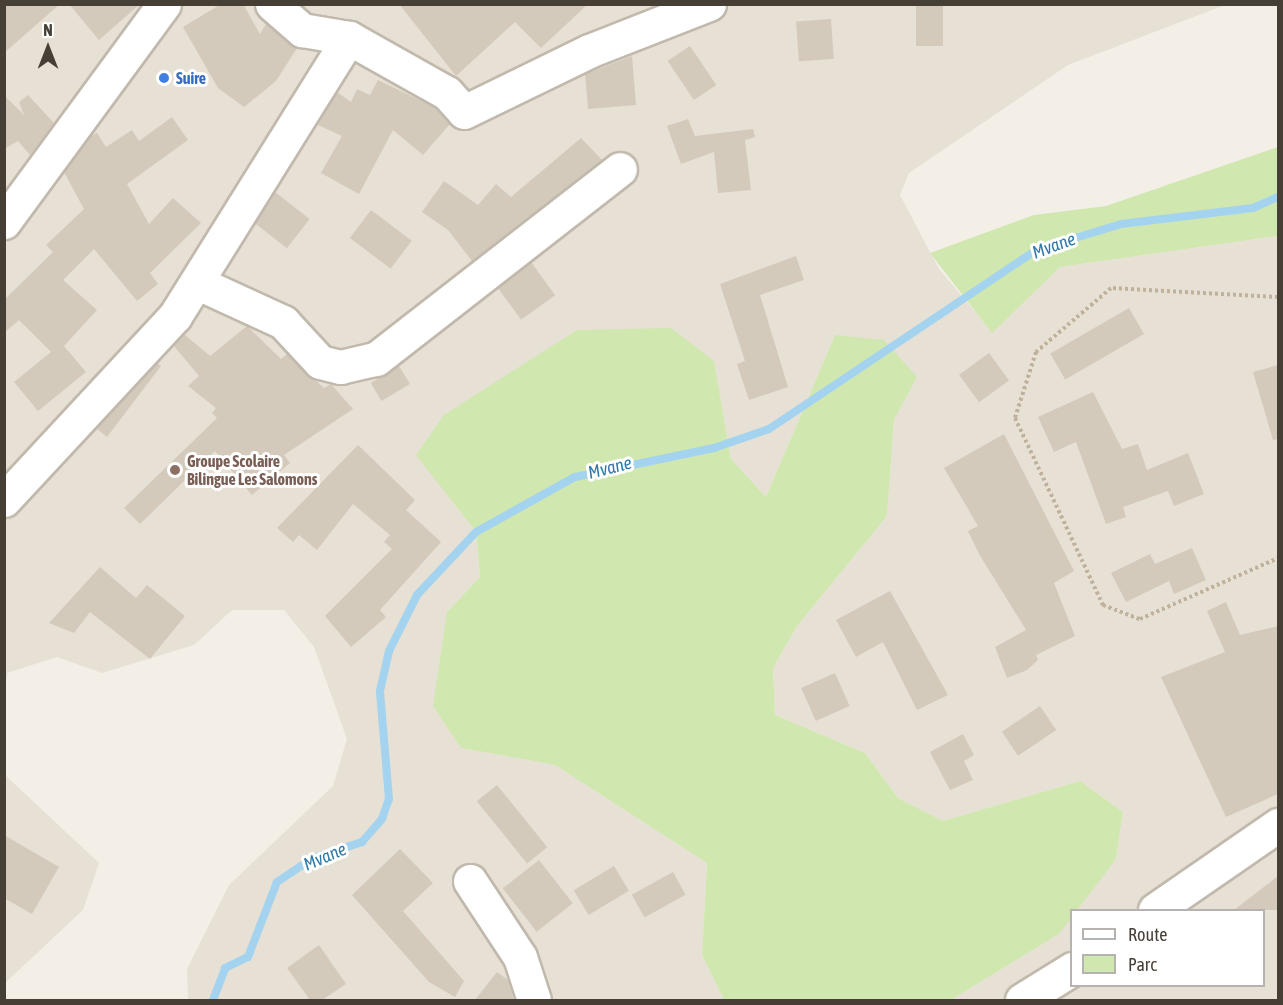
<!DOCTYPE html>
<html>
<head>
<meta charset="utf-8">
<style>
	body { margin:0 }
	#map { position:relative; width:1283px; height:1005px; overflow:hidden; background:#f3efe7; font-family:"Asap Condensed",sans-serif }
	div>[style] { position:absolute }
	.residential>* { inset:0; background:#e7e0d5 }
	.green>* { inset:0; background:#d0e7b0 }
	.stream>* { height:8px; margin:-4px; padding:0 4px; transform-origin:4px; border-radius:4px; background:#a4d3ef }
	.building>* { inset:0; background:#d4cabc; transform-origin:0 0 }
	.path>* { height:4px; margin-top:-2px; transform-origin:0; background:repeating-linear-gradient(90deg,#c0b19b 0 3px,transparent 0 6px) }
	.roads { filter:drop-shadow(2px 0 #c1b9ac) drop-shadow(-2px 0 #c1b9ac) drop-shadow(0 2px #c1b9ac) drop-shadow(0 -2px #c1b9ac) }
	.minor>* { height:33px; margin:-16.5px; padding:0 16.5px; transform-origin:16.5px; border-radius:16.5px; background:#fff }
	.dots>* { width:16px; height:16px; translate:-50% -50%; box-sizing:border-box; border:3px solid #fff; border-radius:50% }
	span { translate:-50% -50%; white-space:nowrap; text-align:center; line-height:1.15; -webkit-text-stroke:6px #fff; paint-order:stroke }
	.shop-label { font-size:16px; color:#366cbe; font-weight:700 }
	.left { translate:0 -50%; text-align:left }
	.education-label { font-size:16px; color:#785e54; font-weight:700 }
	.water-label { font-size:18px; color:#2f7aa8; font-style:italic }
	.frame { position:absolute; inset:0; border:6px solid #463f36; pointer-events:none }
	.legend { position:absolute; left:1070px; top:909px; width:195px; height:78px; box-sizing:border-box; background:#fff; border:2px solid #b5b2af; margin:0; padding:8px 10px; list-style:none; font-size:18px; color:#463f36 }
	.legend li { display:flex; align-items:center; gap:12px; height:30px }
	.legend b { width:30px; border:2px solid #b5b2af }
	.north { position:absolute; left:18px; top:18px; width:60px; height:60px; -webkit-text-stroke:4px #fff; paint-order:stroke; rotate:0deg; font-size:16px; font-weight:700; line-height:24px; text-align:center; color:#463f36 }
	.north::after { content:''; display:block; margin:auto; width:21px; height:27px; background:#463f36; clip-path:polygon(50% 0,100% 100%,50% 72%,0 100%) }
</style>
</head>
<body>
<div id="map">
	<div class="residential">
		<i style="clip-path:polygon(5px 5px,1225px 5px,1068px 65px,909px 173px,900px 195px,939px 269px,992px 332px,1060px 267px,1278px 236px,1278px 1000px,951px 1000px,1059px 934px,1071px 917px,1072px 986px,1264px 986px,1264px 910px,1076px 910px,1116px 859px,1123px 812px,1080px 781px,943px 821px,898px 798px,865px 753px,775px 715px,773px 668px,797px 626px,887px 516px,894px 420px,917px 377px,835px 335px,766px 497px,731px 459px,714px 361px,416px 454px,476px 532px,480px 577px,447px 612px,461px 748px,555px 765px,707px 863px,702px 955px,724px 1000px,188px 1000px,187px 969px,229px 885px,333px 786px,347px 739px,314px 647px,284px 610px,232px 610px,194px 645px,102px 673px,57px 657px,7px 673px,5px 695px)"></i>
		<i style="clip-path:polygon(5px 775px,99px 863px,83px 910px,5px 983px)"></i>
	</div>
	<div class="green">
		<i style="clip-path:polygon(1278px 147px,1278px 236px,1060px 267px,992px 333px,930px 253px,1034px 215px,1106px 206px)"></i>
		<i style="clip-path:polygon(671px 328px,714px 361px,731px 459px,766px 497px,835px 335px,884px 340px,917px 377px,894px 420px,887px 516px,797px 626px,773px 668px,775px 715px,865px 753px,898px 798px,943px 821px,1080px 781px,1123px 812px,1116px 859px,1059px 934px,951px 1000px,724px 1000px,702px 955px,707px 863px,555px 765px,461px 748px,433px 706px,447px 612px,480px 577px,476px 532px,416px 455px,444px 415px,577px 330px)"></i>
	</div>
	<div class="stream">
		<i style="left:213px;top:1000px;width:34px;rotate:-69deg"></i>
		<i style="left:225px;top:968px;width:25px;rotate:-26deg"></i>
		<i style="left:248px;top:957px;width:80px;rotate:-68.9deg"></i>
		<i style="left:277px;top:882px;width:43px;rotate:-33.7deg"></i>
		<i style="left:313px;top:858px;width:52px;rotate:-18.1deg"></i>
		<i style="left:362px;top:842px;width:30px;rotate:-49deg"></i>
		<i style="left:382px;top:819px;width:21px;rotate:-71deg"></i>
		<i style="left:389px;top:799px;width:108px;rotate:-94.8deg"></i>
		<i style="left:380px;top:691px;width:41px;rotate:-77.3deg"></i>
		<i style="left:389px;top:651px;width:63px;rotate:-63.4deg"></i>
		<i style="left:417px;top:595px;width:86px;rotate:-46.9deg"></i>
		<i style="left:476px;top:532px;width:113px;rotate:-29.1deg"></i>
		<i style="left:575px;top:477px;width:142px;rotate:-11.8deg"></i>
		<i style="left:714px;top:448px;width:58px;rotate:-19.1deg"></i>
		<i style="left:769px;top:429px;width:321px;rotate:-33.8deg"></i>
		<i style="left:1036px;top:250px;width:89px;rotate:-17deg"></i>
		<i style="left:1121px;top:224px;width:133px;rotate:-6.9deg"></i>
		<i style="left:1253px;top:208px;width:27px;rotate:-24deg"></i>
	</div>
	<div class="building">
		<i style="clip-path:polygon(4px 4px,60px 4px,4px 53px)"></i>
		<i style="clip-path:polygon(69px 4px,140px 4px,99px 40px)"></i>
		<i style="clip-path:polygon(221px 4px,243px 4px,260px 34px,266px 24px,297px 48px,276px 81px,244px 107px,218px 88px,183px 27px)"></i>
		<i style="clip-path:polygon(399px 4px,588px 4px,541px 48px,515px 22px,456px 76px)"></i>
		<i style="left:916px;top:4px;width:27px;height:42px"></i>
		<i style="left:831px;top:19px;width:40px;height:35px;rotate:86deg"></i>
		<i style="left:690px;top:46px;width:47px;height:27px;rotate:56deg"></i>
		<i style="clip-path:polygon(632px 56px,636px 105px,588px 109px,585px 74px)"></i>
		<i style="clip-path:polygon(378px 80px,434px 107px,450px 124px,423px 155px,393px 130px,359px 194px,321px 173px,342px 136px,318px 125px,337px 92px,351px 102px,357px 89px,370px 95px)"></i>
		<i style="clip-path:polygon(4px 95px,24px 115px,19px 102px,28px 95px,54px 123px,30px 155px,18px 141px,4px 149px)"></i>
		<i style="clip-path:polygon(172px 117px,188px 140px,127px 184px,149px 224px,173px 198px,201px 223px,150px 273px,158px 284px,137px 301px,94px 249px,63px 280px,97px 310px,64px 346px,86px 372px,38px 411px,14px 382px,51px 352px,19px 320px,4px 333px,4px 300px,53px 252px,46px 245px,84px 209px,64px 172px,90px 137px,97px 133px,106px 147px,132px 130px,139px 141px)"></i>
		<i style="clip-path:polygon(688px 119px,695px 136px,753px 129px,755px 137px,745px 140px,751px 190px,718px 193px,714px 152px,681px 164px,667px 126px)"></i>
		<i style="clip-path:polygon(581px 138px,602px 160px,472px 261px,448px 230px,422px 212px,444px 181px,478px 205px,496px 184px,511px 197px)"></i>
		<i style="left:275px;top:192px;width:44px;height:37px;rotate:38deg"></i>
		<i style="left:371px;top:210px;width:51px;height:35px;rotate:37deg"></i>
		<i style="clip-path:polygon(796px 256px,804px 280px,760px 295px,788px 387px,749px 400px,737px 364px,745px 361px,720px 284px)"></i>
		<i style="left:531px;top:262px;width:41px;height:42px;rotate:54deg"></i>
		<i style="left:1129px;top:308px;width:30px;height:91px;rotate:60deg"></i>
		<i style="clip-path:polygon(247px 326px,281px 359px,287px 354px,324px 388px,331px 384px,353px 409px,284px 455px,290px 463px,252px 495px,215px 451px,140px 524px,124px 508px,217px 418px,212px 413px,216px 408px,188px 386px,199px 376px,173px 345px,184px 334px,210px 356px)"></i>
		<i style="left:989px;top:353px;width:34px;height:37px;rotate:54deg"></i>
		<i style="clip-path:polygon(157px 363px,161px 366px,107px 437px,96px 428px)"></i>
		<i style="clip-path:polygon(1278px 365px,1278px 439px,1273px 440px,1253px 372px)"></i>
		<i style="left:399px;top:366px;width:21px;height:33px;rotate:59deg"></i>
		<i style="clip-path:polygon(1093px 392px,1122px 449px,1138px 444px,1147px 470px,1188px 453px,1204px 494px,1174px 506px,1168px 491px,1123px 507px,1126px 517px,1106px 524px,1076px 442px,1054px 452px,1038px 417px)"></i>
		<i style="clip-path:polygon(1004px 434px,1074px 571px,1054px 583px,1075px 636px,1036px 655px,1038px 660px,1027px 670px,1007px 678px,995px 647px,1026px 630px,979px 554px,968px 531px,978px 526px,944px 468px)"></i>
		<i style="clip-path:polygon(358px 445px,415px 500px,406px 510px,441px 542px,380px 610px,386px 617px,351px 647px,325px 616px,392px 549px,384px 542px,390px 535px,353px 504px,317px 550px,299px 535px,293px 542px,277px 528px)"></i>
		<i style="clip-path:polygon(1192px 548px,1206px 580px,1174px 594px,1169px 581px,1126px 602px,1111px 573px,1150px 554px,1155px 564px)"></i>
		<i style="clip-path:polygon(100px 567px,136px 598px,147px 585px,185px 616px,150px 659px,90px 612px,74px 633px,49px 623px)"></i>
		<i style="clip-path:polygon(890px 591px,948px 695px,917px 710px,883px 642px,856px 657px,836px 620px)"></i>
		<i style="clip-path:polygon(1226px 602px,1240px 635px,1278px 626px,1278px 794px,1226px 817px,1161px 677px,1225px 652px,1207px 611px)"></i>
		<i style="left:835px;top:673px;width:36px;height:37px;rotate:66deg"></i>
		<i style="left:1040px;top:706px;width:29px;height:46px;rotate:56deg"></i>
		<i style="clip-path:polygon(963px 734px,974px 755px,964px 761px,973px 780px,950px 790px,930px 752px)"></i>
		<i style="left:497px;top:785px;width:80px;height:26px;rotate:51deg"></i>
		<i style="clip-path:polygon(4px 835px,59px 867px,32px 914px,4px 898px)"></i>
		<i style="clip-path:polygon(400px 849px,433px 883px,403px 911px,464px 981px,455px 997px,429px 982px,352px 895px)"></i>
		<i style="left:539px;top:860px;width:55px;height:46px;rotate:52deg"></i>
		<i style="left:614px;top:866px;width:29px;height:47px;rotate:59deg"></i>
		<i style="left:673px;top:872px;width:26px;height:47px;rotate:61deg"></i>
		<i style="clip-path:polygon(1278px 876px,1278px 910px,1234px 910px)"></i>
		<i style="clip-path:polygon(319px 945px,346px 984px,322px 1000px,310px 1000px,287px 968px)"></i>
		<i style="clip-path:polygon(497px 972px,508px 980px,514px 1000px,475px 1000px)"></i>
	</div>
	<div class="path">
		<i style="left:1278px;top:297px;width:167px;rotate:-176.9deg"></i>
		<i style="left:1111px;top:288px;width:99px;rotate:139.5deg"></i>
		<i style="left:1036px;top:352px;width:69px;rotate:107.7deg"></i>
		<i style="left:1015px;top:418px;width:207px;rotate:64.8deg"></i>
		<i style="left:1103px;top:605px;width:40px;rotate:21deg"></i>
		<i style="left:1140px;top:619px;width:151px;rotate:-23.8deg"></i>
	</div>
	<div class="roads">
		<div class="minor">
			<i style="left:272px;top:4px;width:40px;rotate:41deg"></i>
			<i style="left:302px;top:30px;width:48px;rotate:9.7deg"></i>
			<i style="left:349px;top:38px;width:112px;rotate:29.3deg"></i>
			<i style="left:447px;top:93px;width:25px;rotate:48deg"></i>
			<i style="left:464px;top:112px;width:139px;rotate:-26deg"></i>
			<i style="left:589px;top:51px;width:129px;rotate:-21.4deg"></i>
			<i style="left:4px;top:222px;width:270px;rotate:-53.7deg"></i>
			<i style="left:198px;top:283px;width:94px;rotate:24.6deg"></i>
			<i style="left:283px;top:322px;width:54px;rotate:47.2deg"></i>
			<i style="left:320px;top:362px;width:21px;rotate:14deg"></i>
			<i style="left:340px;top:367px;width:37px;rotate:-13deg"></i>
			<i style="left:376px;top:359px;width:309px;rotate:-37.9deg"></i>
			<i style="left:4px;top:500px;width:251px;rotate:-47.1deg"></i>
			<i style="left:175px;top:316px;width:328px;rotate:-58deg"></i>
			<i style="left:470px;top:881px;width:91px;rotate:56.7deg"></i>
			<i style="left:520px;top:957px;width:45px;rotate:72deg"></i>
			<i style="left:1155px;top:910px;width:150px;rotate:-34.6deg"></i>
			<i style="left:1022px;top:1000px;width:59px;rotate:-31.8deg"></i>
		</div>
	</div>
	<div class="dots">
		<i style="left:164px;top:78px;background:#3f7fe0"></i>
		<i style="left:175px;top:470px;background:#8d6e63"></i>
	</div>
	<div class="shop-label">
		<span class="left" style="left:176px;top:78px">Suire</span>
	</div>
	<div class="education-label">
		<span class="left" style="left:187px;top:470px">Groupe Scolaire<br>Bilingue Les Salomons</span>
	</div>
	<div class="water-label">
		<span style="left:1054px;top:246px;rotate:-20deg">Mvane</span>
		<span style="left:610px;top:468px;rotate:-14deg">Mvane</span>
		<span style="left:325px;top:857px;rotate:-23deg">Mvane</span>
	</div>
	<div class="frame"></div>
	<ul class="legend">
	<li><b style="height:8px;background:#fff"></b>Route</li>
	<li><b style="height:16px;background:#d0e7b0"></b>Parc</li>
	</ul>
	<div class="north">N</div>
</div>
</body>
</html>
